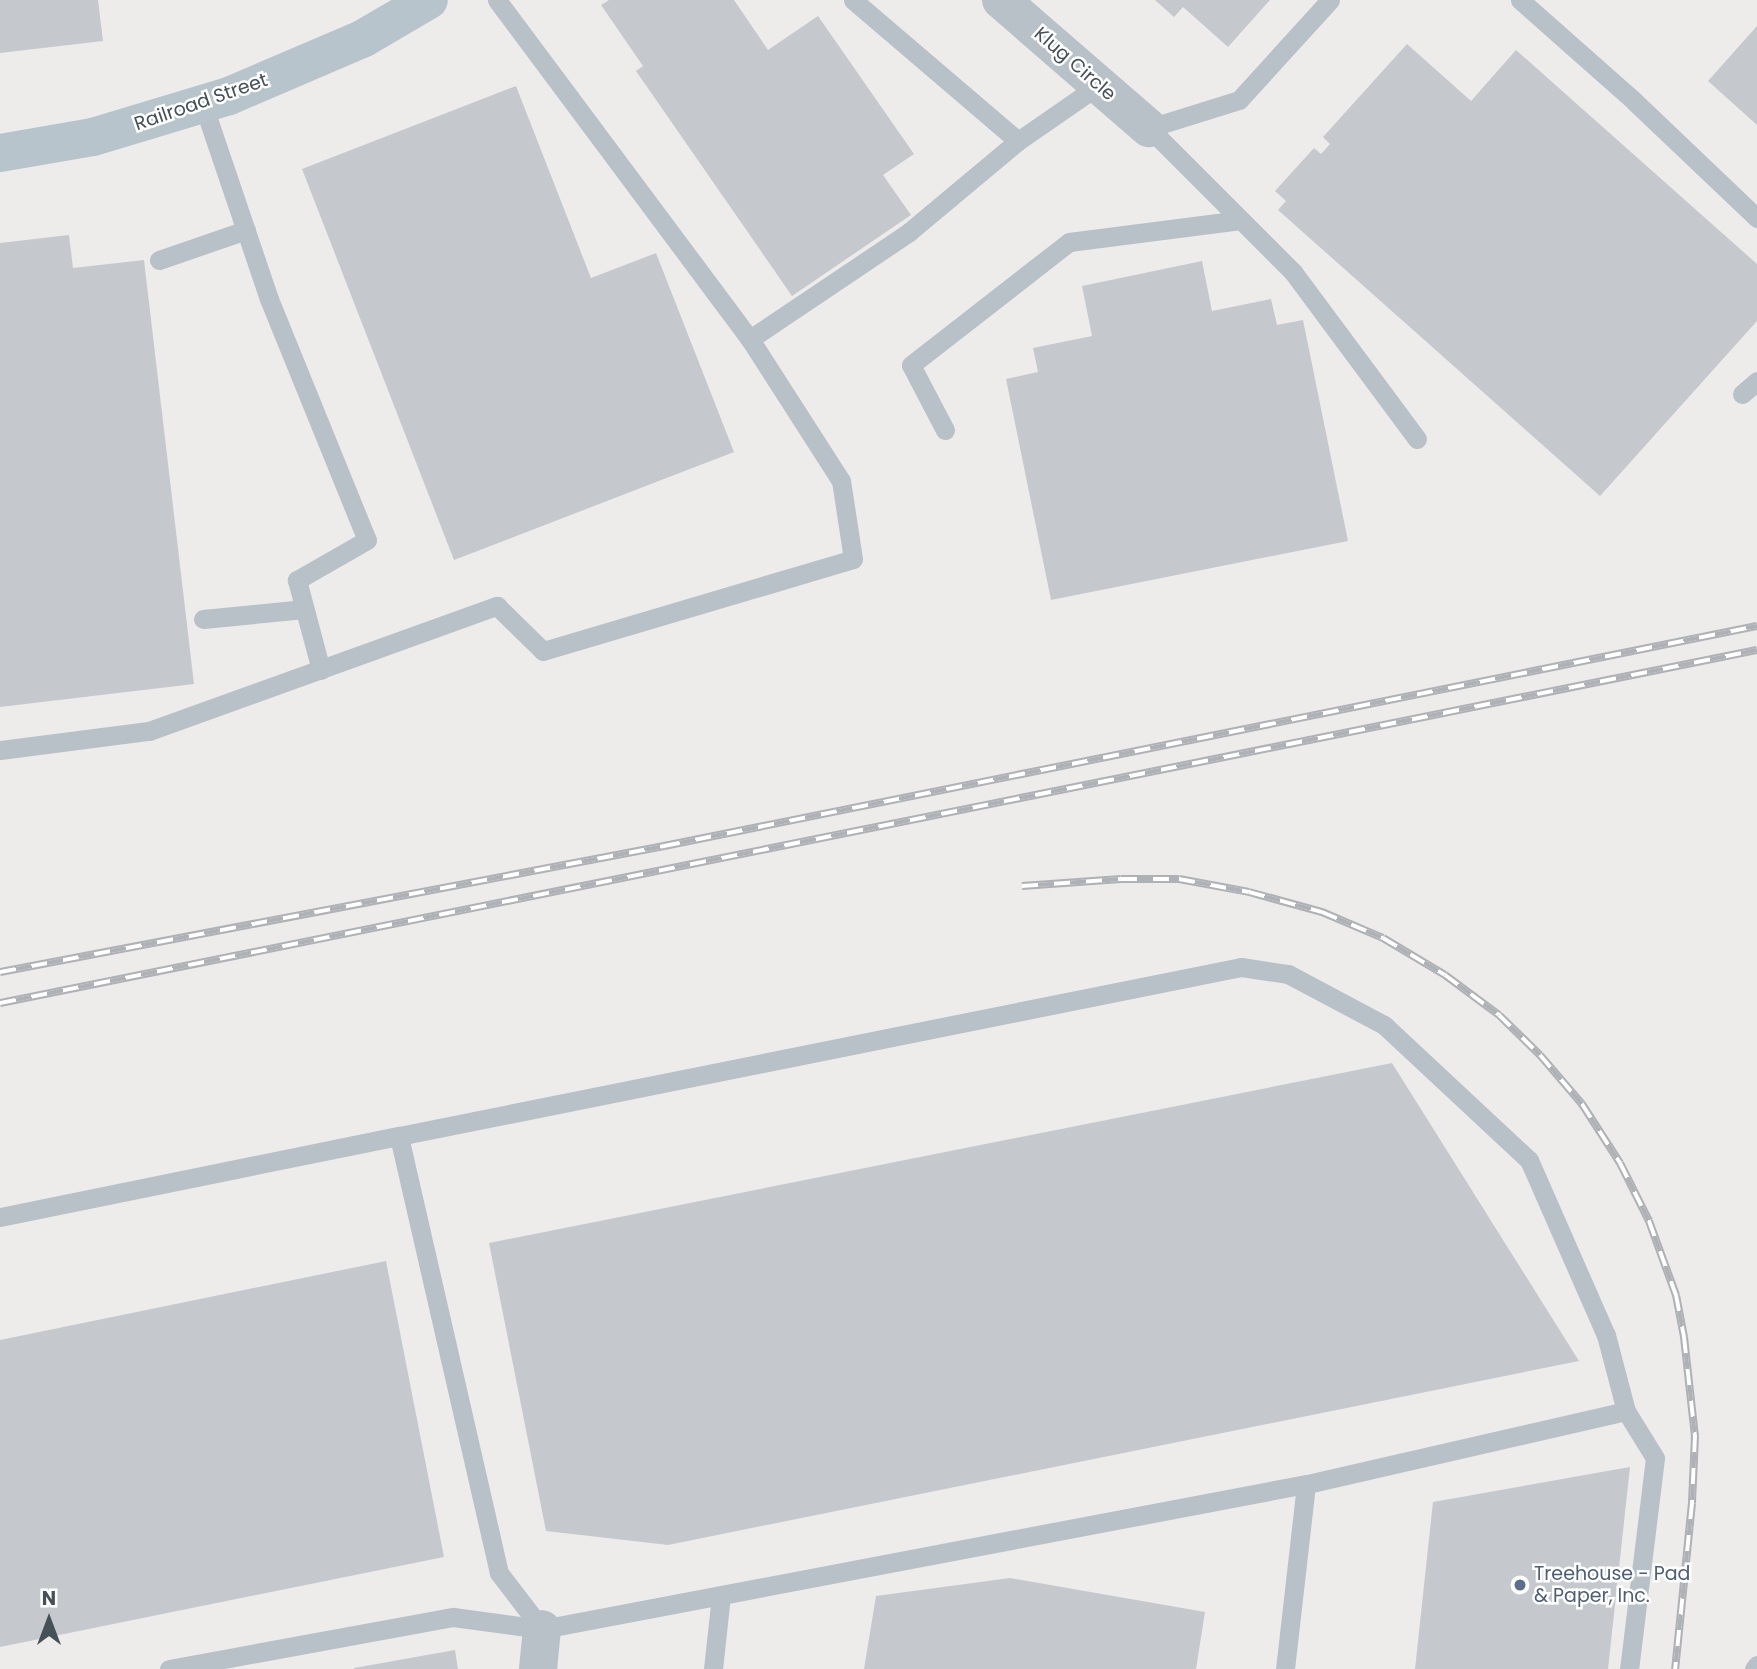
<!DOCTYPE html>
<html>
<head>
<meta charset="utf-8">
<style>
	body { margin:0 }
	#map { position:relative; width:1757px; height:1669px; overflow:hidden; background:#eeebeb; font-family:Poppins,sans-serif }
	div>[style] { position:absolute }
	.building>* { inset:0; background:#c5c9ce }
	.service>* { height:19px; margin:-9.5px; padding:0 9.5px; transform-origin:9.5px; border-radius:9.5px; background:#b7c1c7 }
	.minor>* { height:38px; margin:-19px; padding:0 19px; transform-origin:19px; border-radius:19px; background:#b7c1c7 }
	.secondary>* { height:38px; margin:-19px; padding:0 19px; transform-origin:19px; border-radius:19px; background:#b7c4cc }
	.rail>* { height:8px; margin-top:-4px; transform-origin:0; background:repeating-linear-gradient(90deg,#fff 0 16px,#aeb1b5 0 32px); box-sizing:border-box; border-block:2px solid #aeb1b5 }
	.dots>* { width:19px; height:19px; translate:-50% -50%; box-sizing:border-box; border:4px solid #fff; border-radius:50% }
	span { translate:-50% -50%; white-space:nowrap; text-align:center; line-height:1.15; -webkit-text-stroke:5px #fff; paint-order:stroke }
	.street-label { font-size:19px; color:#455057 }
	.service-label { font-size:19px; color:#4e5e75 }
	.left { translate:0 -50%; text-align:left }
	.north { position:absolute; left:14px; top:1585px; width:70px; height:70px; -webkit-text-stroke:5px #fff; paint-order:stroke; rotate:0deg; font-size:19px; font-weight:700; line-height:28px; text-align:center; color:#455057 }
	.north::after { content:''; display:block; margin:auto; width:24px; height:32px; background:#455057; clip-path:polygon(50% 0,100% 100%,50% 72%,0 100%) }
</style>
</head>
<body>
<div id="map">
	<div class="building">
		<i style="clip-path:polygon(0 0,98px 0,103px 41px,0 53px)"></i>
		<i style="clip-path:polygon(609px 0,734px 0,768px 50px,818px 16px,914px 154px,883px 175px,911px 215px,792px 296px,636px 71px,643px 66px,601px 5px)"></i>
		<i style="clip-path:polygon(1155px 0,1270px 0,1228px 47px,1183px 7px,1174px 17px)"></i>
		<i style="clip-path:polygon(1757px 26px,1757px 125px,1708px 81px)"></i>
		<i style="clip-path:polygon(1407px 44px,1471px 101px,1516px 50px,1757px 264px,1757px 321px,1600px 496px,1278px 210px,1286px 201px,1275px 191px,1314px 148px,1321px 154px,1330px 144px,1323px 137px)"></i>
		<i style="clip-path:polygon(516px 86px,591px 278px,656px 253px,734px 452px,454px 560px,302px 169px)"></i>
		<i style="clip-path:polygon(69px 235px,73px 268px,144px 260px,194px 684px,0 707px,0 243px)"></i>
		<i style="clip-path:polygon(1202px 261px,1212px 311px,1271px 299px,1277px 325px,1303px 320px,1348px 541px,1051px 600px,1006px 379px,1038px 372px,1033px 348px,1092px 336px,1082px 286px)"></i>
		<i style="clip-path:polygon(1392px 1063px,1579px 1361px,668px 1545px,546px 1531px,489px 1243px)"></i>
		<i style="clip-path:polygon(386px 1261px,444px 1557px,0 1647px,0 1340px)"></i>
		<i style="clip-path:polygon(1630px 1467px,1608px 1669px,1415px 1669px,1433px 1502px)"></i>
		<i style="clip-path:polygon(1010px 1578px,1205px 1612px,1196px 1669px,864px 1669px,876px 1596px)"></i>
		<i style="clip-path:polygon(455px 1650px,458px 1669px,354px 1669px,354px 1668px)"></i>
	</div>
	<div class="service">
		<i style="left:497px;top:0;width:423px;rotate:53.3deg"></i>
		<i style="left:750px;top:339px;width:192px;rotate:-33.9deg"></i>
		<i style="left:909px;top:232px;width:142px;rotate:-39.9deg"></i>
		<i style="left:853px;top:0;width:217px;rotate:40.5deg"></i>
		<i style="left:1018px;top:141px;width:98px;rotate:-34.7deg"></i>
		<i style="left:1330px;top:0;width:135px;rotate:132.3deg"></i>
		<i style="left:1239px;top:100px;width:94px;rotate:162.7deg"></i>
		<i style="left:1149px;top:128px;width:204px;rotate:45deg"></i>
		<i style="left:1293px;top:272px;width:208px;rotate:53.4deg"></i>
		<i style="left:1520px;top:0;width:152px;rotate:41.5deg"></i>
		<i style="left:1634px;top:101px;width:170px;rotate:43.6deg"></i>
		<i style="left:203px;top:104px;width:206px;rotate:71.3deg"></i>
		<i style="left:269px;top:299px;width:260px;rotate:67.9deg"></i>
		<i style="left:367px;top:540px;width:81px;rotate:150.3deg"></i>
		<i style="left:297px;top:580px;width:93px;rotate:75.1deg"></i>
		<i style="left:159px;top:260px;width:92px;rotate:-19deg"></i>
		<i style="left:1742px;top:394px;width:20px;rotate:-41deg"></i>
		<i style="left:945px;top:430px;width:73px;rotate:-117.6deg"></i>
		<i style="left:911px;top:365px;width:200px;rotate:-37.9deg"></i>
		<i style="left:1069px;top:242px;width:173px;rotate:-7.3deg"></i>
		<i style="left:203px;top:619px;width:102px;rotate:-5.6deg"></i>
		<i style="left:0;top:750px;width:150px;rotate:-7.3deg"></i>
		<i style="left:149px;top:731px;width:370px;rotate:-19.8deg"></i>
		<i style="left:497px;top:606px;width:64px;rotate:44.4deg"></i>
		<i style="left:543px;top:651px;width:323px;rotate:-16.5deg"></i>
		<i style="left:853px;top:559px;width:79px;rotate:-98.7deg"></i>
		<i style="left:841px;top:481px;width:169px;rotate:-122.7deg"></i>
		<i style="left:1241px;top:967px;width:48px;rotate:8.5deg"></i>
		<i style="left:1288px;top:974px;width:109px;rotate:28deg"></i>
		<i style="left:1384px;top:1025px;width:198px;rotate:43deg"></i>
		<i style="left:1529px;top:1160px;width:191px;rotate:66.3deg"></i>
		<i style="left:1606px;top:1335px;width:79px;rotate:75.3deg"></i>
		<i style="left:1626px;top:1411px;width:328px;rotate:167.1deg"></i>
		<i style="left:1306px;top:1484px;width:778px;rotate:169.25deg"></i>
		<i style="left:542px;top:1629px;width:71px;rotate:-127.5deg"></i>
		<i style="left:499px;top:1573px;width:448px;rotate:-102.9deg"></i>
		<i style="left:399px;top:1136px;width:859px;rotate:-11.35deg"></i>
		<i style="left:0;top:1217px;width:407px;rotate:-11.5deg"></i>
		<i style="left:1626px;top:1411px;width:55px;rotate:58.3deg"></i>
		<i style="left:1655px;top:1458px;width:213px;rotate:97deg"></i>
		<i style="left:169px;top:1669px;width:289px;rotate:-10.4deg"></i>
		<i style="left:453px;top:1617px;width:90px;rotate:7.7deg"></i>
		<i style="left:713px;top:1669px;width:74px;rotate:-83.8deg"></i>
		<i style="left:1285px;top:1669px;width:186px;rotate:-83.5deg"></i>
		<i style="left:1754px;top:1669px;width:5px;rotate:-53deg"></i>
	</div>
	<div class="minor">
		<i style="left:1001px;top:0;width:196px;rotate:40.9deg"></i>
		<i style="left:538px;top:1669px;width:40px;rotate:-84.3deg"></i>
	</div>
	<div class="secondary">
		<i style="left:0;top:153px;width:94px;rotate:-9.8deg"></i>
		<i style="left:93px;top:137px;width:142px;rotate:-16.8deg"></i>
		<i style="left:229px;top:96px;width:147px;rotate:-23.2deg"></i>
		<i style="left:364px;top:38px;width:75px;rotate:-30.3deg"></i>
	</div>
	<div class="rail">
		<i style="left:1022px;top:886px;width:99px;rotate:-4deg"></i>
		<i style="left:1121px;top:879px;width:58px"></i>
		<i style="left:1179px;top:879px;width:71px;rotate:10.5deg"></i>
		<i style="left:1249px;top:892px;width:76px;rotate:15.3deg"></i>
		<i style="left:1322px;top:912px;width:66px;rotate:23.1deg"></i>
		<i style="left:1383px;top:938px;width:72px;rotate:30.8deg"></i>
		<i style="left:1445px;top:975px;width:67px;rotate:36.5deg"></i>
		<i style="left:1499px;top:1015px;width:57px;rotate:44.3deg"></i>
		<i style="left:1540px;top:1055px;width:65px;rotate:49.4deg"></i>
		<i style="left:1582px;top:1104px;width:70px;rotate:57.2deg"></i>
		<i style="left:1620px;top:1163px;width:65px;rotate:63.4deg"></i>
		<i style="left:1649px;top:1221px;width:79px;rotate:70deg"></i>
		<i style="left:1676px;top:1295px;width:43px;rotate:79.2deg"></i>
		<i style="left:1684px;top:1337px;width:100px;rotate:83.7deg"></i>
		<i style="left:1695px;top:1436px;width:67px;rotate:92.6deg"></i>
		<i style="left:1692px;top:1503px;width:167px;rotate:95.8deg"></i>
		<i style="left:0;top:972px;width:676px;rotate:-10.74deg"></i>
		<i style="left:664px;top:846px;width:1115px;rotate:-11.38deg"></i>
		<i style="left:0;top:1003px;width:1792px;rotate:-11.36deg"></i>
	</div>
	<div class="dots">
		<i style="left:1520px;top:1585px;background:#5c6f8a"></i>
	</div>
	<div class="street-label">
		<span style="left:1075px;top:64px;rotate:41deg">Klug Circle</span>
		<span style="left:201px;top:102px;rotate:-19deg">Railroad Street</span>
	</div>
	<div class="service-label">
		<span class="left" style="left:1534px;top:1585px">Treehouse - Pad<br>&amp; Paper, Inc.</span>
	</div>
	<div class="north">N</div>
</div>
</body>
</html>
